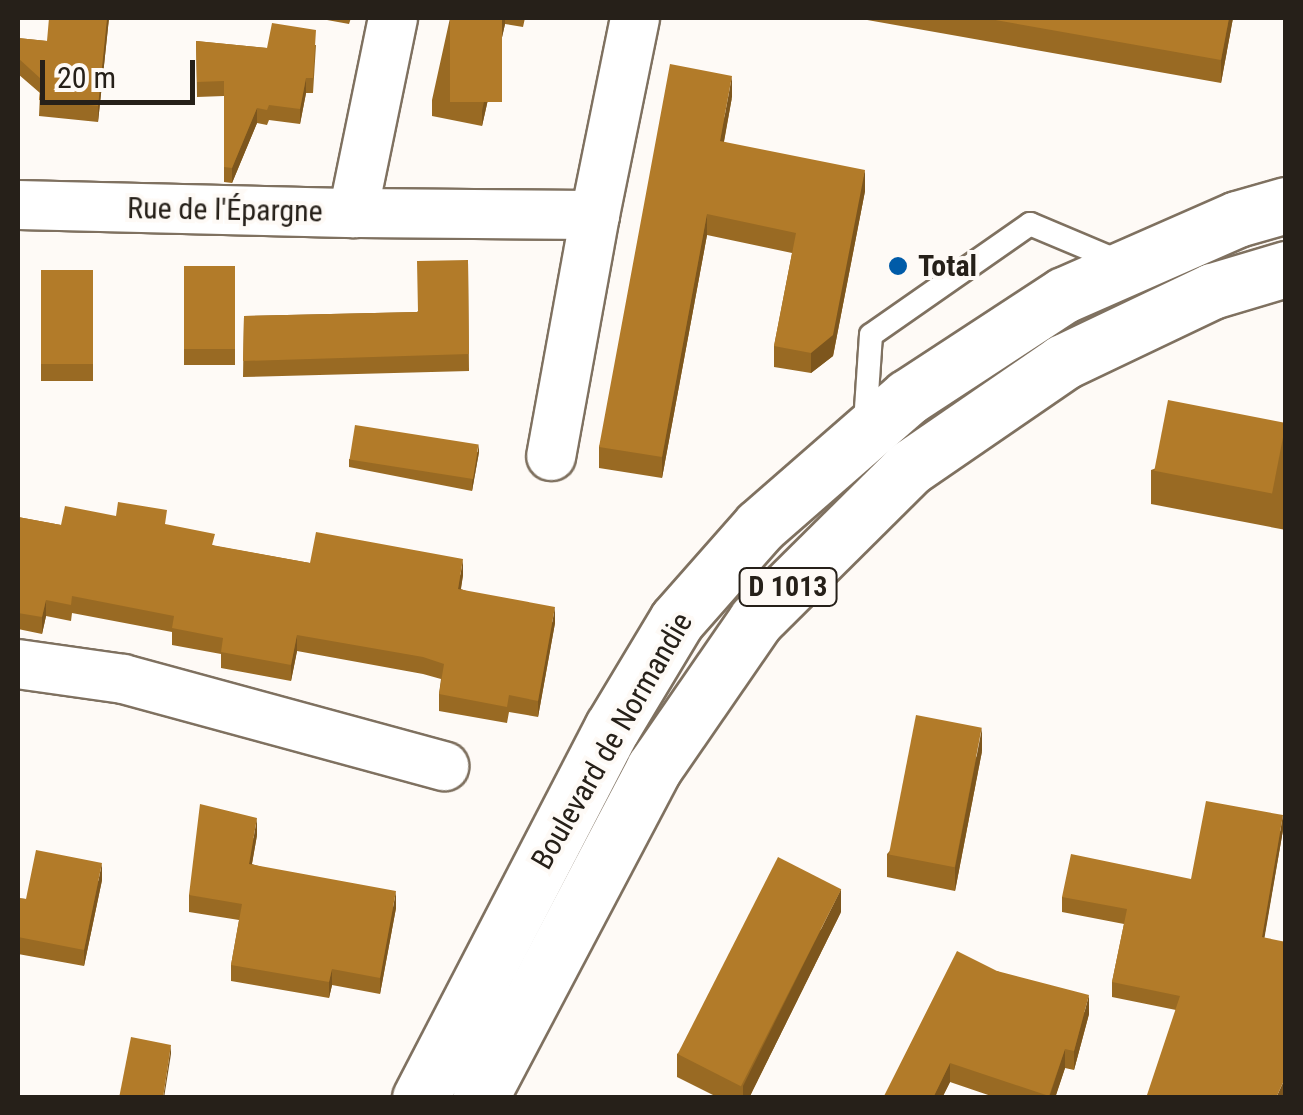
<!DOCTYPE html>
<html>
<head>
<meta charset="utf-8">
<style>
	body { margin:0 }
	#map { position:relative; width:1303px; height:1115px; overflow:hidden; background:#fefaf6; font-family:"Roboto Condensed",sans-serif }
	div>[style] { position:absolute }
	.roads { filter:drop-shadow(2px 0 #7f7160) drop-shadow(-2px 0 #7f7160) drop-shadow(0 2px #7f7160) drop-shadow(0 -2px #7f7160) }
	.lane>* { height:22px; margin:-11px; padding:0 11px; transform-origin:11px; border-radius:11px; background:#fff }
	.street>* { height:48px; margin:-24px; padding:0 24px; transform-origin:24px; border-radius:24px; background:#fff }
	.primary>* { height:55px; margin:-27.5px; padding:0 27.5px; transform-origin:27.5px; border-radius:27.5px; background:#fff }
	.wall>* { inset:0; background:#996a23; transform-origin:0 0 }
	.shaded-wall>* { inset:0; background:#7d561d }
	.building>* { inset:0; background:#b27b29; transform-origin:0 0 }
	.dots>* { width:28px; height:28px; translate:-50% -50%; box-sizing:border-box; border:5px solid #fefaf6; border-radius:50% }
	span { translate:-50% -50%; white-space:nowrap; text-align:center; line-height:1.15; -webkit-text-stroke:8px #fefaf6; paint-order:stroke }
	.shield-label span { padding:2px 8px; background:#fefaf6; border:2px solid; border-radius:8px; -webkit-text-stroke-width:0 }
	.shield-label { font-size:28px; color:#262019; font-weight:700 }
	.street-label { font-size:30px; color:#262019 }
	.poi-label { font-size:30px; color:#262019; font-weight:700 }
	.left { translate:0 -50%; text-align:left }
	.frame { position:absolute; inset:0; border:20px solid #262019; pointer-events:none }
	.scale { position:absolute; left:40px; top:60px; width:155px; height:45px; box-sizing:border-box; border:5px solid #262019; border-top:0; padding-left:12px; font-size:30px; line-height:35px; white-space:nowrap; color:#262019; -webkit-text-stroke:8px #fefaf6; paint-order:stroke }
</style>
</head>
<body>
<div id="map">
	<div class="roads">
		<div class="lane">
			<i style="left:865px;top:423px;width:88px;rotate:-86.1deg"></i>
			<i style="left:871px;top:335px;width:194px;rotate:-34.9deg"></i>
			<i style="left:1030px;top:224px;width:101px;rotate:22.8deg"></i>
		</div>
		<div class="street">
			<i style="left:18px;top:205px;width:335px;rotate:1.4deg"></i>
			<i style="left:353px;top:213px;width:199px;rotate:-78.4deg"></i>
			<i style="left:353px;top:213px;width:242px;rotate:0.5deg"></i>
			<i style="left:595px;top:215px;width:245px;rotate:100.3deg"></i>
			<i style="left:595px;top:215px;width:201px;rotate:-78.5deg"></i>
			<i style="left:18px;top:664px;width:106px;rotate:8.1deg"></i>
			<i style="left:123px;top:679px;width:333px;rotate:15.2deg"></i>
		</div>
		<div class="primary">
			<i style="left:420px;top:1098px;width:417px;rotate:-62.6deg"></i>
			<i style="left:612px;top:728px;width:126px;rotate:-59deg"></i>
			<i style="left:677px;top:620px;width:125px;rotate:-48.6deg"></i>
			<i style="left:760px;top:526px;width:196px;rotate:-41.1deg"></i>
			<i style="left:908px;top:397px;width:186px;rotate:-33.2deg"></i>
			<i style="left:1064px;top:295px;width:189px;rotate:-23.7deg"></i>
			<i style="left:1237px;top:219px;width:51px;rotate:-15.9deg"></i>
			<i style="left:480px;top:1098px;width:373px;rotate:-62.2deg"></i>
			<i style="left:654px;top:768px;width:180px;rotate:-55.4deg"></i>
			<i style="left:756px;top:620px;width:216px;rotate:-44.8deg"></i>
			<i style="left:909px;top:468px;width:187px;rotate:-34.5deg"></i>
			<i style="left:1063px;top:362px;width:165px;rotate:-25.5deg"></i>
			<i style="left:1212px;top:291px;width:77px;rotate:-16.6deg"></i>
		</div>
	</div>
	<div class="wall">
		<i style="clip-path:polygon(109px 18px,98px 122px,39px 116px,40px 93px,18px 74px,18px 38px,47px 41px)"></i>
		<i style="clip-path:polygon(316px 18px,351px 18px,349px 24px)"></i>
		<i style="clip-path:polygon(450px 18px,525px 18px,523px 27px,505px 24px,482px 126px,432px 116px,432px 100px)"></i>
		<i style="clip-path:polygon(856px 18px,1233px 18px,1221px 83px)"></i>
		<i style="clip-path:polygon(196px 41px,267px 48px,316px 45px,313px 93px,306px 93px,300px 124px,269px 120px,267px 125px,257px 123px,232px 183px,224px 182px,224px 96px,197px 97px)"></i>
		<i style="clip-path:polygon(732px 97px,724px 142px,865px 191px,833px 356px,811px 373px,774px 367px,774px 346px,792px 253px,707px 235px,662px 478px,599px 468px,599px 447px)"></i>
		<i style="clip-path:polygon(468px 260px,469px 371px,243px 377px,244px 316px,417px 312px)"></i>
		<i style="left:184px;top:266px;width:51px;height:99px"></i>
		<i style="left:41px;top:270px;width:52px;height:111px"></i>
		<i style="clip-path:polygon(1286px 422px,1286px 530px,1151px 504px,1151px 470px)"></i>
		<i style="clip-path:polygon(479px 452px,472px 491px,349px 467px,349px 459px)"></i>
		<i style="clip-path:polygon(18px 517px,61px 525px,167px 525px,215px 546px,310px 563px,463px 575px,461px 589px,555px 623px,538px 717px,509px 712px,507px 723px,439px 711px,439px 694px,441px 679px,423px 674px,297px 651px,291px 681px,221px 668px,221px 654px,172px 645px,172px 632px,72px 613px,71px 621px,46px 616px,42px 634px,18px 629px)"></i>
		<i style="clip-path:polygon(982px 751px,955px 891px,887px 877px,887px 854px)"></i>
		<i style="clip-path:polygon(1283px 830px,1264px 938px,1176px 1010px,1112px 997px,1112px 982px,1124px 924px,1062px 912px,1062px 897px,1191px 879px)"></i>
		<i style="clip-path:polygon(257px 835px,252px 864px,396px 908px,380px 994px,332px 985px,329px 998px,231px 981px,231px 965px,239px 920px,189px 912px,189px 895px)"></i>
		<i style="clip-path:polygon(102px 880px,84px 966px,18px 954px,18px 898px,26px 899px)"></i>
		<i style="clip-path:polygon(841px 912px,749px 1098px,719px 1098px,677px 1077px,677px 1054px)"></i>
		<i style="clip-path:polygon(997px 971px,1089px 1014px,1074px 1070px,1065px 1068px,1055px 1098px,997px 1098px,950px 1082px,942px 1098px,883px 1098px)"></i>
	</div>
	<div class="shaded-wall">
		<i style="clip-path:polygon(107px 18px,109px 18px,98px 122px,98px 106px)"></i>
		<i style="clip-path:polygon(502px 18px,505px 18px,505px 24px,482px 126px,482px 111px)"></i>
		<i style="clip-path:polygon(1229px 18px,1233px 18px,1221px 83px,1221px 60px)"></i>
		<i style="clip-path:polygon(732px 76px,732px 97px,720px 162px,720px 141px)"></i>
		<i style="clip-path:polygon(306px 78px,306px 93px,300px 124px,300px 109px)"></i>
		<i style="clip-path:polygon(257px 108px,257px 123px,232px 183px,232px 168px)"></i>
		<i style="clip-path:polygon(865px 170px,865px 191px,833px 356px,811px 373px,811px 353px)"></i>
		<i style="clip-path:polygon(707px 214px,707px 235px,662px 478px,662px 457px)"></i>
		<i style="clip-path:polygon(479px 444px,479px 452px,472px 491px,472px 483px)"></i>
		<i style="clip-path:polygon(463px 559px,463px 575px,458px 605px,458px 589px)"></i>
		<i style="clip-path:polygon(46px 600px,46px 616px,42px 634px,42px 617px)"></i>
		<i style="clip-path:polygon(555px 607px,555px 623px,538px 717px,538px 701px)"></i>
		<i style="clip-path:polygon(297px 635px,297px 651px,291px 681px,291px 665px)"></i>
		<i style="clip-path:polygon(982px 728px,982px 751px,955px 891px,955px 868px)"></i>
		<i style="clip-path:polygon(1283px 815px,1283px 830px,1262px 952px,1262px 937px)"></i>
		<i style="clip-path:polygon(257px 818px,257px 835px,249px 880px,249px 864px)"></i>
		<i style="clip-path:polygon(102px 863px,102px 880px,84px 966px,84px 950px)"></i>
		<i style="clip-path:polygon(841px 889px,841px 912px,749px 1098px,743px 1098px,743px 1086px)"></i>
		<i style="clip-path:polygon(396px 891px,396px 908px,380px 994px,380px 978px)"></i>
		<i style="clip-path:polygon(332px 969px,332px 985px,329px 998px,329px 982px)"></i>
		<i style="clip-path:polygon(1089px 995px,1089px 1014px,1074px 1070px,1074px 1051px)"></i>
		<i style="clip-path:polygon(171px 1045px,171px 1054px,164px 1098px,163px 1098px)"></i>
		<i style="clip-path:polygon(1065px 1049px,1065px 1068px,1055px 1098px,1049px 1098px)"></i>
		<i style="clip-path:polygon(950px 1063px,950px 1082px,942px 1098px,933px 1098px)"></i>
		<i style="clip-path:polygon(1286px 1076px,1286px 1091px,1282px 1098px,1276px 1098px)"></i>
	</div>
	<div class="building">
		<i style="clip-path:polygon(49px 18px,107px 18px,98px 106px,39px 100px,41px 79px,18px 58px,18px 38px,47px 41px)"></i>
		<i style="left:450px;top:18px;width:52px;height:84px"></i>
		<i style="clip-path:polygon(984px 18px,1229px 18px,1221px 60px)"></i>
		<i style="clip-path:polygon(272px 23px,316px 30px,313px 78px,306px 78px,300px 109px,269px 105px,267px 110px,257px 108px,232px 168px,224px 167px,224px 81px,197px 82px,196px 41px,267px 48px)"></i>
		<i style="clip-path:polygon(670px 64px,732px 76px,720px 141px,865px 170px,833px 335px,811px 353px,774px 346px,796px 233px,707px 214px,662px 457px,599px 447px)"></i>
		<i style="clip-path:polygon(468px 260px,469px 354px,243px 361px,244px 316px,418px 312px,417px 261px)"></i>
		<i style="left:184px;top:266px;width:51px;height:83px"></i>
		<i style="left:41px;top:270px;width:52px;height:94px"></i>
		<i style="left:1168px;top:400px;width:120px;height:72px;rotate:11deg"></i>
		<i style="left:355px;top:425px;width:125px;height:35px;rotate:9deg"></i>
		<i style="clip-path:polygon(118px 502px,167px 510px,165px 524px,215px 534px,212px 545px,310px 563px,316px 532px,463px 559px,458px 589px,555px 607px,538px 701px,509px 695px,507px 707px,439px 694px,444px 664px,423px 657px,297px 635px,291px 665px,221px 652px,223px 638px,172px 628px,174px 616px,72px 596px,71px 605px,46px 600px,42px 617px,18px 613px,18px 517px,61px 525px,65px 506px,116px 516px)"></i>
		<i style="left:916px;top:715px;width:67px;height:142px;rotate:11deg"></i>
		<i style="clip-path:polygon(1206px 801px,1283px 815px,1262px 937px,1286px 942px,1286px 1045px,1284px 1048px,1286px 1049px,1286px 1076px,1276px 1098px,1146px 1098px,1180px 996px,1112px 982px,1127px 909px,1062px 897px,1071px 854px,1191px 879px)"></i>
		<i style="clip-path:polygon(200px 804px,257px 818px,249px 864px,396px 891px,380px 978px,332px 969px,329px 982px,231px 965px,242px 904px,189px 895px)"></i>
		<i style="clip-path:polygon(36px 850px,102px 863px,84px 950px,18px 937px,18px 898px,26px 899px)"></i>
		<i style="left:778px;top:857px;width:71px;height:221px;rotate:27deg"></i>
		<i style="clip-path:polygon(957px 951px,997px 971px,1089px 995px,1074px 1051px,1065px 1049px,1049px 1096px,950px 1063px,933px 1098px,883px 1098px)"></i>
		<i style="clip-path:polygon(131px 1037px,171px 1045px,163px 1098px,119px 1098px)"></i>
	</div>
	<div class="dots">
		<i style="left:898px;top:266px;background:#005ba8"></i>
	</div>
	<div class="shield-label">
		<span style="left:788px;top:587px">D 1013</span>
	</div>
	<div class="street-label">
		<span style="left:225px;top:210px;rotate:1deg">Rue de l'Épargne</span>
		<span style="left:612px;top:741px;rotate:-60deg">Boulevard de Normandie</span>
	</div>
	<div class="poi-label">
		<span class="left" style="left:918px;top:266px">Total</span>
	</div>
	<div class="frame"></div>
	<div class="scale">20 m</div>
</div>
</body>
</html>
